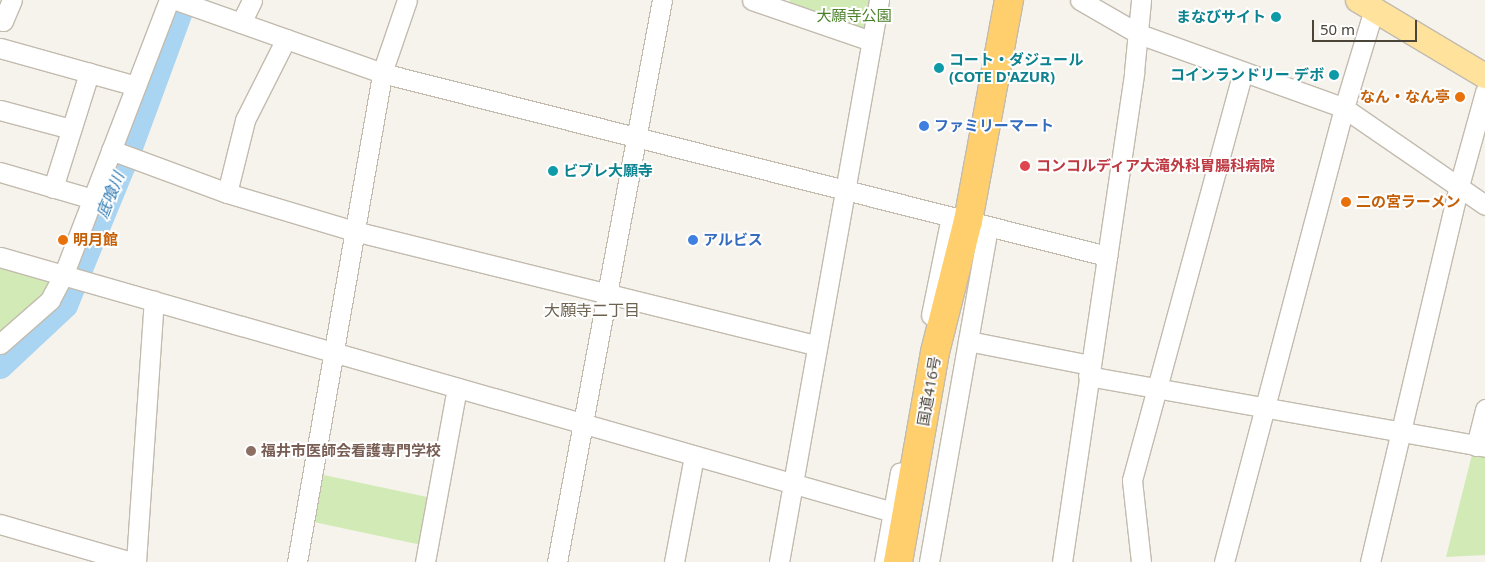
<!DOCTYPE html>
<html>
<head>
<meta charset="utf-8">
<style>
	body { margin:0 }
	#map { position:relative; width:1485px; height:562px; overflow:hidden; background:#f6f3ec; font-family:"Noto Sans","Noto Sans JP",sans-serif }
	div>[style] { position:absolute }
	.green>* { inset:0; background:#d2eab5; transform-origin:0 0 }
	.river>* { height:25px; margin:-12.5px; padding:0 12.5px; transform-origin:12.5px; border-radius:12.5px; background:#a9d4f2 }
	.roads { filter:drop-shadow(1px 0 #c2bbae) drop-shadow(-1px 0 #c2bbae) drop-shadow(0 1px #c2bbae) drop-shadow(0 -1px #c2bbae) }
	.minor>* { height:19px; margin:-9.5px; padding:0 9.5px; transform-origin:9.5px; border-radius:9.5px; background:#fff }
	.major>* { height:24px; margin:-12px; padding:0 12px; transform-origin:12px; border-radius:12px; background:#ffe39c }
	.highway>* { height:28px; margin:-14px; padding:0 14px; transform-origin:14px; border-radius:14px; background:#ffcf6e }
	.dots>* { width:14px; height:14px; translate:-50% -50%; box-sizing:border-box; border:2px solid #fff; border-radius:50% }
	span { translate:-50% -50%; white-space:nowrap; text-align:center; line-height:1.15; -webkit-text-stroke:4px #fff; paint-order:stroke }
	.park-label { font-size:15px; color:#4a7f2a }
	.culture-label { font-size:15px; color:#0d838f; font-weight:700 }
	.right { translate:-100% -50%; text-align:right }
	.left { translate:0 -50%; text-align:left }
	.food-label { font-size:15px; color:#c56008; font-weight:700 }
	.shop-label { font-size:15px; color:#366cbe; font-weight:700 }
	.health-label { font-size:15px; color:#be3a42; font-weight:700 }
	.street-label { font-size:15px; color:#4b4439 }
	.education-label { font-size:15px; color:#785e54; font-weight:700 }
	.water-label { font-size:16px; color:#2e7ab2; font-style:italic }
	.neighbourhood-label { font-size:16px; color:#6e6250 }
	.scale { position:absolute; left:1312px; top:20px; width:105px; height:22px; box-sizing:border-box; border:2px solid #4b4439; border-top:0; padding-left:6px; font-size:15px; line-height:18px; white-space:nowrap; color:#4b4439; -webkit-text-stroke:4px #fff; paint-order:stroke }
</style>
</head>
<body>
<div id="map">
	<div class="green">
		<i style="clip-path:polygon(790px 0,875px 0,870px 30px,861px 35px,786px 9px)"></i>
		<i style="clip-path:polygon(0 258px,63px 276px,0 347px)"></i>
		<i style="clip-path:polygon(1474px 447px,1485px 449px,1485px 555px,1446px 557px)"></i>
		<i style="left:319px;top:474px;width:120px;height:48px;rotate:12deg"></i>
	</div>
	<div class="river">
		<i style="left:0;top:366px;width:89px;rotate:-43.2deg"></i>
		<i style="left:65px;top:305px;width:171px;rotate:-67.6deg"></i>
		<i style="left:130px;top:147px;width:157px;rotate:-69.8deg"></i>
	</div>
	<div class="roads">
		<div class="minor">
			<i style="left:176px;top:0;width:219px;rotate:19.5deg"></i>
			<i style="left:382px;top:73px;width:748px;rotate:14.17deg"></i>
			<i style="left:752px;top:0;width:126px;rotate:19deg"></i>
			<i style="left:1080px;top:0;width:68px;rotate:30deg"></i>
			<i style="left:1139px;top:34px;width:218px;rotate:19.8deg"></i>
			<i style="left:1344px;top:108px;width:171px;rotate:34.5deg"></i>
			<i style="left:0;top:20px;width:3px;rotate:18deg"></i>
			<i style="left:3px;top:21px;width:23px;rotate:-67deg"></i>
			<i style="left:241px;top:23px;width:25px;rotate:-64deg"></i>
			<i style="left:0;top:48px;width:141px;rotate:15.6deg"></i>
			<i style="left:0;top:110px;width:73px;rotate:15deg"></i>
			<i style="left:111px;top:150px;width:124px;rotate:20.3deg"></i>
			<i style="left:227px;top:193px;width:133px;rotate:16.7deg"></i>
			<i style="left:354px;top:231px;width:477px;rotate:13.9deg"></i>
			<i style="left:0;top:172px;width:97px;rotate:16.2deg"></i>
			<i style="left:53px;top:188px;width:121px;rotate:-72.6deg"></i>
			<i style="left:227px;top:193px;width:75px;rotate:-76.1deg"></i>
			<i style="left:245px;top:120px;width:91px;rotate:-63.2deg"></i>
			<i style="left:0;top:257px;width:929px;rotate:15.94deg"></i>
			<i style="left:931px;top:315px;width:100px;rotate:-78.5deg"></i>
			<i style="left:968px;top:341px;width:124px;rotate:11.1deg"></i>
			<i style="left:0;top:344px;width:67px;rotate:-41.3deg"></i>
			<i style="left:50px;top:300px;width:27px;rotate:-62deg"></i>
			<i style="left:63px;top:276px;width:296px;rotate:-69deg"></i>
			<i style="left:1088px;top:376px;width:403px;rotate:10.1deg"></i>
			<i style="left:1476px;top:446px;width:38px;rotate:-76deg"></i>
			<i style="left:0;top:524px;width:137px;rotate:16.1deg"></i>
			<i style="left:136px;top:562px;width:262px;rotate:-86.1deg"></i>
			<i style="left:297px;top:562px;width:496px;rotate:-80.1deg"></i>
			<i style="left:382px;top:73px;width:77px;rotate:-71.1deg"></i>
			<i style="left:425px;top:562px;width:177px;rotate:-79.6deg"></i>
			<i style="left:557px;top:562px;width:572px;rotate:-79.42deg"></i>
			<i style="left:674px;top:562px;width:108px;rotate:-79.3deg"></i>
			<i style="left:779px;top:562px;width:571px;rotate:-79.91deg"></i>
			<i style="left:884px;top:562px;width:91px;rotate:-79.9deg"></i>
			<i style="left:929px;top:562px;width:341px;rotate:-80deg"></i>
			<i style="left:1062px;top:562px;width:495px;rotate:-81.6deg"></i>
			<i style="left:1134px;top:72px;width:72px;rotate:-84.4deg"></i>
			<i style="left:1141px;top:562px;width:82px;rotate:-96.3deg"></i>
			<i style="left:1132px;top:480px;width:423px;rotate:-74.8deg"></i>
			<i style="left:1224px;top:562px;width:470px;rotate:-75.2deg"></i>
			<i style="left:1344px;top:108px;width:103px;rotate:-73.1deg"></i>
			<i style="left:1370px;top:562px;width:386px;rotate:-76.7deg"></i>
			<i style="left:1459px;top:186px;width:98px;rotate:-74.5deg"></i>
		</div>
		<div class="major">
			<i style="left:1358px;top:0;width:148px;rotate:30.9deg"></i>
		</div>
		<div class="highway">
			<i style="left:898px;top:562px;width:213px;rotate:-80deg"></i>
			<i style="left:935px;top:352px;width:135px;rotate:-75.9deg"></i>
			<i style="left:968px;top:221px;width:225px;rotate:-79.5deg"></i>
		</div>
	</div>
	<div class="dots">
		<i style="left:1276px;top:17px;background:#0f9aa8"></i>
		<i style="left:939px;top:68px;background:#0f9aa8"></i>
		<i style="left:1334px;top:75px;background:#0f9aa8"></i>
		<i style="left:1460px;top:97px;background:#e8710a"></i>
		<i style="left:924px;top:126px;background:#3f7fe0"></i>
		<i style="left:1025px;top:166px;background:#e0444e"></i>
		<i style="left:553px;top:171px;background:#0f9aa8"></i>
		<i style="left:1346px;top:202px;background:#e8710a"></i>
		<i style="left:63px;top:240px;background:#e8710a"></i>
		<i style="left:693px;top:240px;background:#3f7fe0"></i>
		<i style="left:251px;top:451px;background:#8d6e63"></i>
	</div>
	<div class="park-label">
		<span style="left:854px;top:16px">大願寺公園</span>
	</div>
	<div class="culture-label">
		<span class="right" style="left:1266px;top:17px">まなびサイト</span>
		<span class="left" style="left:949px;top:68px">コート・ダジュール<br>(COTE D'AZUR)</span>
		<span class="right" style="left:1324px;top:75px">コインランドリー デボ</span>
		<span class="left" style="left:563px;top:171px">ビブレ大願寺</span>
	</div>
	<div class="food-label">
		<span class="right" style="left:1450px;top:97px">なん・なん亭</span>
		<span class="left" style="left:1356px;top:202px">二の宮ラーメン</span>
		<span class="left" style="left:73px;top:240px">明月館</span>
	</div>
	<div class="shop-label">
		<span class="left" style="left:934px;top:126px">ファミリーマート</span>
		<span class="left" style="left:703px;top:240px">アルビス</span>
	</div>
	<div class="health-label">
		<span class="left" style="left:1036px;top:166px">コンコルディア大滝外科胃腸科病院</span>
	</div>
	<div class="street-label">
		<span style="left:929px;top:391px;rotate:-80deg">国道416号</span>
	</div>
	<div class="education-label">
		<span class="left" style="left:261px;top:451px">福井市医師会看護専門学校</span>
	</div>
	<div class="water-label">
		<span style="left:110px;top:195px;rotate:-68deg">底喰川</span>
	</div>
	<div class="neighbourhood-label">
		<span style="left:592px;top:310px">大願寺二丁目</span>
	</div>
	<div class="scale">50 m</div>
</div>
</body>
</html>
